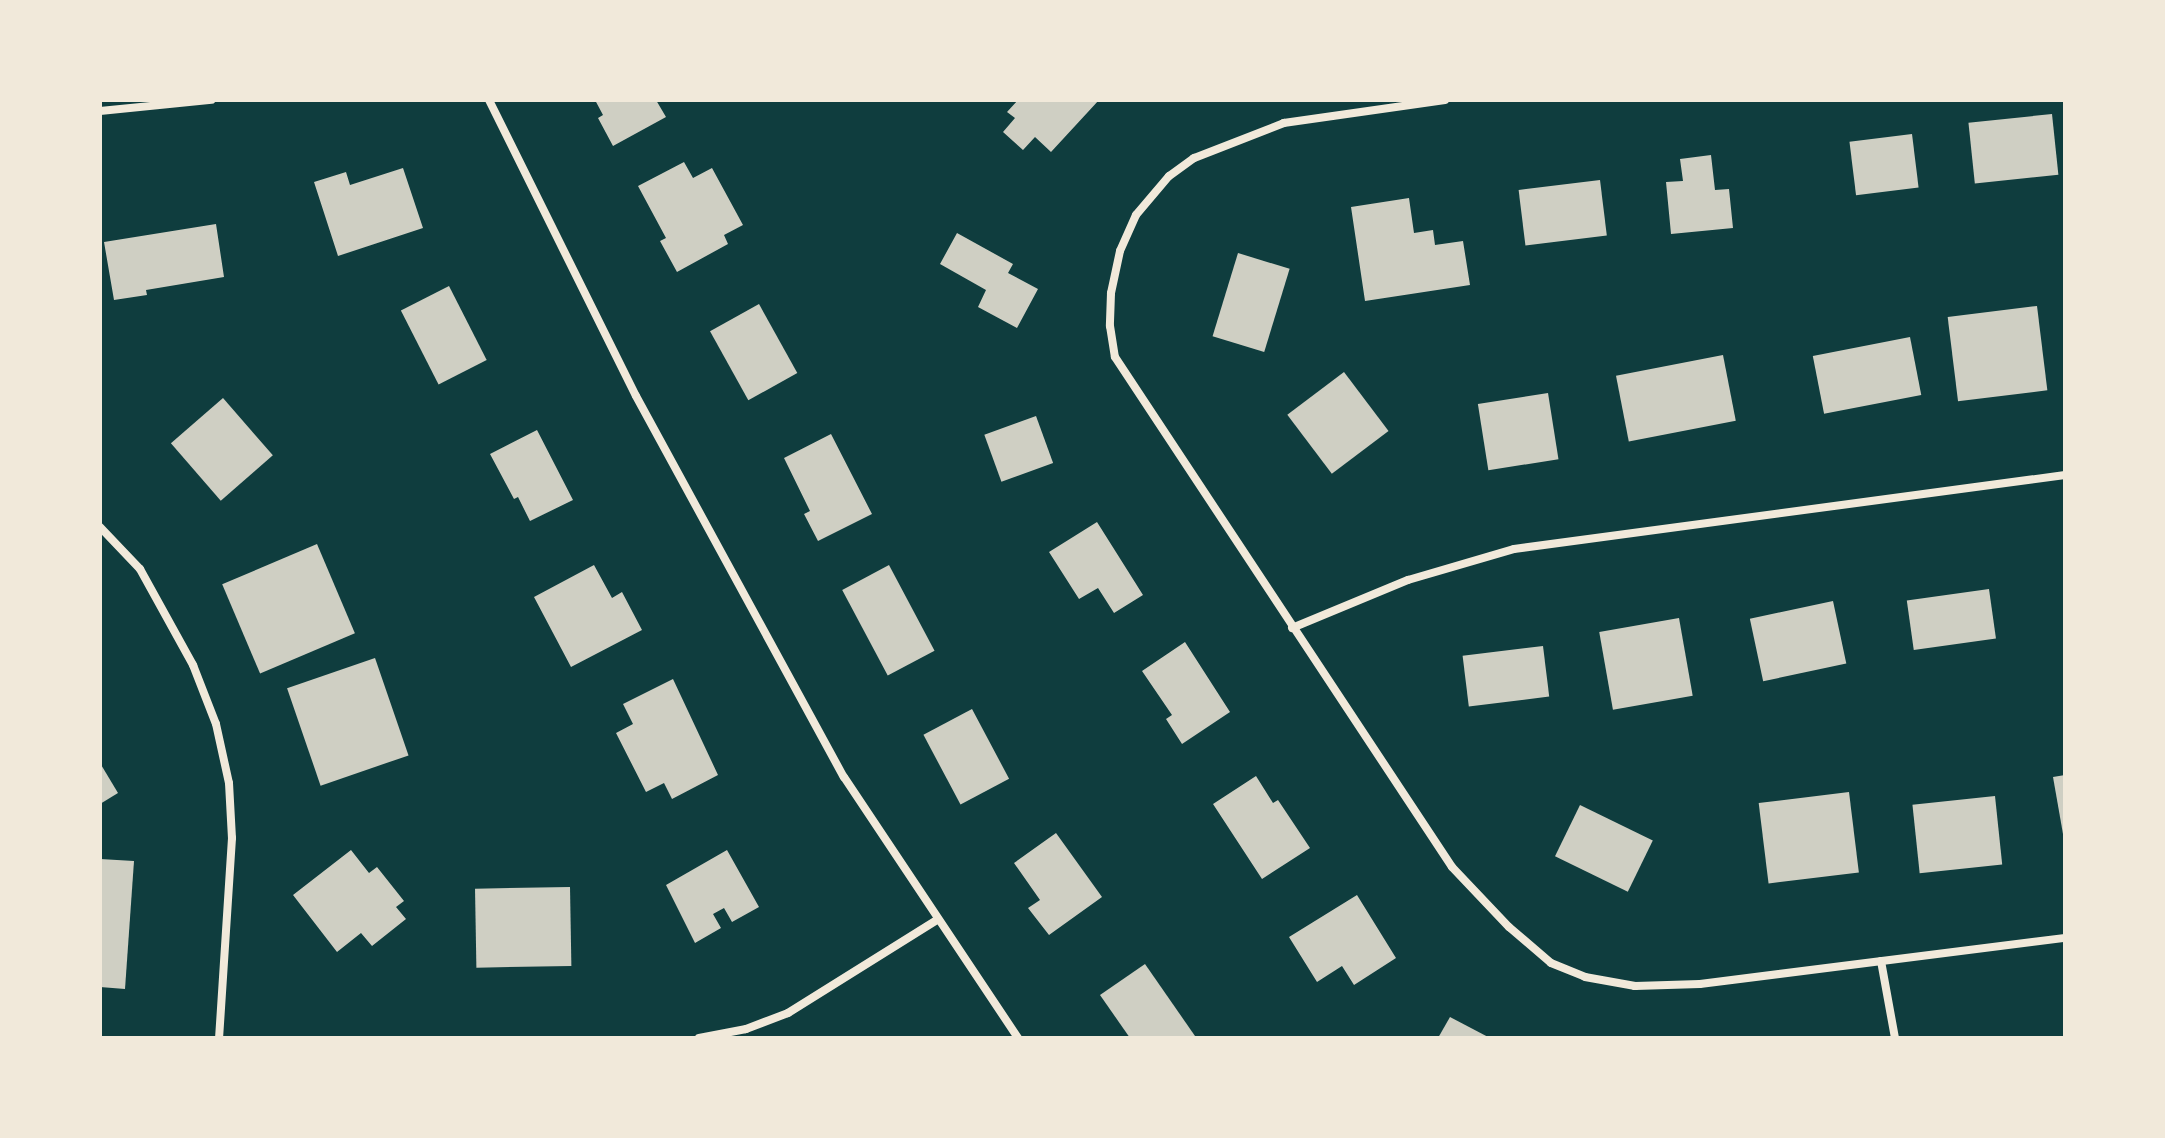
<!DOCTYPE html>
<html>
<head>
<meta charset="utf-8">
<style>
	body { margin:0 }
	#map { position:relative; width:2165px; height:1138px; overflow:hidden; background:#0f3d3e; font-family:"IBM Plex Serif",serif }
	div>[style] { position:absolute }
	.building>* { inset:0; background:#cfcfc3; transform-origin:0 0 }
	.minor>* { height:8px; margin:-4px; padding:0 4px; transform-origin:4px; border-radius:4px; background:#f1e9da }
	span { translate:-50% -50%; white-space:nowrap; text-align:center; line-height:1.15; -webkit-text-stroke:6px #f1e9da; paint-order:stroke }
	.frame { position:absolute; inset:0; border:102px solid #f1e9da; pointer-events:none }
</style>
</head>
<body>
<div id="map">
	<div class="building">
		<i style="clip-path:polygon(595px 100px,656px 100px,666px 117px,613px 146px,598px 118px,603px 115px)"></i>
		<i style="clip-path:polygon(1018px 100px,1099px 100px,1051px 152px,1035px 137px,1023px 150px,1003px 132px,1015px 118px,1007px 112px)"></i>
		<i style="left:2052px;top:114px;width:61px;height:84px;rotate:84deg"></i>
		<i style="left:1912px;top:134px;width:54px;height:63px;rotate:83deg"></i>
		<i style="clip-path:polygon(1711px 155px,1715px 190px,1729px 189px,1733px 228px,1671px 234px,1666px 182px,1683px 181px,1680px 159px)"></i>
		<i style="clip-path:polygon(684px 162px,693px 178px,712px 168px,743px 225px,724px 235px,728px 244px,677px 272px,660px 241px,666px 238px,638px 186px)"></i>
		<i style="clip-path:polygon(403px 168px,423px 228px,338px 256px,314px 182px,346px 172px,350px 185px)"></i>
		<i style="left:1600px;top:180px;width:56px;height:82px;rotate:83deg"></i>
		<i style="clip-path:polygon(1409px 198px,1414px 233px,1433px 230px,1435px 245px,1463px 241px,1470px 285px,1365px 301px,1351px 207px)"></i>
		<i style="clip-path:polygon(216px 224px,224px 277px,146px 290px,147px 295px,114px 300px,104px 242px)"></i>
		<i style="clip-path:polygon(957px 233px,1013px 264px,1008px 273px,1038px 289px,1017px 328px,978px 307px,986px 290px,940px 264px)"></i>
		<i style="left:1238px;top:253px;width:54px;height:87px;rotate:17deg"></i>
		<i style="left:449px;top:286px;width:83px;height:54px;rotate:63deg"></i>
		<i style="left:759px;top:304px;width:79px;height:56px;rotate:61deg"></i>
		<i style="left:2037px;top:306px;width:85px;height:90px;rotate:83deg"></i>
		<i style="left:1910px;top:337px;width:59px;height:99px;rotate:79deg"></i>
		<i style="left:1723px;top:355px;width:67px;height:109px;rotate:79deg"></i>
		<i style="left:1344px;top:372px;width:74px;height:71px;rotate:53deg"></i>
		<i style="left:1548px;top:393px;width:67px;height:71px;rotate:81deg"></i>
		<i style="left:223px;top:398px;width:76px;height:69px;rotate:49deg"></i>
		<i style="left:1036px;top:416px;width:50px;height:55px;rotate:70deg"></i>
		<i style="clip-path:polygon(537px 430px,573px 500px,530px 521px,518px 497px,514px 499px,490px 454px)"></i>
		<i style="clip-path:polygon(831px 434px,872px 514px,818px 541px,804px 514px,810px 511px,784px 458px)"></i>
		<i style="clip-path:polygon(1097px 522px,1143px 595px,1114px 613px,1098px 588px,1079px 599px,1049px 552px)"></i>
		<i style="left:317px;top:544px;width:97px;height:103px;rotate:67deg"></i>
		<i style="clip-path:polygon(594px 565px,612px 598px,622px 592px,642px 630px,571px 667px,534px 597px)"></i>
		<i style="left:889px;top:565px;width:97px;height:53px;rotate:62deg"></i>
		<i style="left:1989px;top:589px;width:50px;height:83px;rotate:82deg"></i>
		<i style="left:1833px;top:601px;width:64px;height:85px;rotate:78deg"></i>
		<i style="left:1679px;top:618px;width:79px;height:81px;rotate:80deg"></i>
		<i style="clip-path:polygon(1185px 642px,1230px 712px,1182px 744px,1166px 719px,1172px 715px,1142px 671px)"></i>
		<i style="left:1543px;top:646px;width:51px;height:81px;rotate:83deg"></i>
		<i style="left:375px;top:658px;width:103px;height:93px;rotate:71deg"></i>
		<i style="clip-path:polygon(673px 679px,718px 775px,672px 799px,664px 783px,646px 792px,616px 733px,633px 724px,623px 704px)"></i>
		<i style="left:972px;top:709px;width:79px;height:55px;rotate:62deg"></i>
		<i style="clip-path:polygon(100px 763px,118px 793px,100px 804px)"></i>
		<i style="clip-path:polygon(2065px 775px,2065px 834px,2063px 834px,2053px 777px)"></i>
		<i style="clip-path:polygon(1256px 776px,1273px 803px,1278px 800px,1310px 848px,1262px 879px,1213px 804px)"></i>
		<i style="left:1849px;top:792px;width:81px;height:91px;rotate:83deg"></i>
		<i style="left:1995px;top:796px;width:69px;height:83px;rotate:84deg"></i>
		<i style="left:1580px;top:805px;width:81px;height:57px;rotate:26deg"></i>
		<i style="clip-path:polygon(1056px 833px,1102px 897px,1049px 935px,1028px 908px,1040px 900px,1014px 863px)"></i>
		<i style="clip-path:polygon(351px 850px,369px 873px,377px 867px,404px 901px,396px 907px,406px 919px,372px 946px,361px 933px,337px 952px,293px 895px)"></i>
		<i style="clip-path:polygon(727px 850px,759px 907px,732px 922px,724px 908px,713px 914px,721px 928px,695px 943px,666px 885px)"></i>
		<i style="clip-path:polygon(100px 859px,134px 861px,125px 989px,100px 987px)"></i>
		<i style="left:570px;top:887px;width:79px;height:95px;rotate:89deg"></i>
		<i style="clip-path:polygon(1357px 895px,1396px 958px,1354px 985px,1342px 966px,1317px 982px,1289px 937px)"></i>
		<i style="clip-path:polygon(1145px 964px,1195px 1036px,1192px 1038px,1130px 1038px,1100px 995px)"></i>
		<i style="clip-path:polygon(1450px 1017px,1490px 1038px,1438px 1038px)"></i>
	</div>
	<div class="minor">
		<i style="left:489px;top:100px;width:330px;rotate:63.6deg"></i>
		<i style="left:636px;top:396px;width:434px;rotate:61.4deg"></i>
		<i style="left:844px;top:777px;width:314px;rotate:56.3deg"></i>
		<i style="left:1445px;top:100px;width:163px;rotate:171.9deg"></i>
		<i style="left:1284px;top:123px;width:97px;rotate:158.7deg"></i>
		<i style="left:1194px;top:158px;width:31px;rotate:144deg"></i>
		<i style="left:1169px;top:176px;width:51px;rotate:130.2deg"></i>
		<i style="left:1136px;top:215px;width:39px;rotate:114deg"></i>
		<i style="left:1120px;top:251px;width:43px;rotate:102.1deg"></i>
		<i style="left:1111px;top:293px;width:33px;rotate:92deg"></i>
		<i style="left:1110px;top:326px;width:31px;rotate:81deg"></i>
		<i style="left:1115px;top:357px;width:611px;rotate:56.54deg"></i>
		<i style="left:1452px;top:867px;width:83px;rotate:46.5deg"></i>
		<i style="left:1509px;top:927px;width:55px;rotate:40.6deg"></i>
		<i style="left:1551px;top:963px;width:37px;rotate:22deg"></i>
		<i style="left:1585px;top:977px;width:51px;rotate:10.2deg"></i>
		<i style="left:1635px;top:986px;width:65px;rotate:-1.8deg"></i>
		<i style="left:1700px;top:984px;width:368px;rotate:-7.2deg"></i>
		<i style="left:100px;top:111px;width:112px;rotate:-5.7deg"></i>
		<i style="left:100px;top:527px;width:58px;rotate:46.4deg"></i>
		<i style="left:140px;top:569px;width:110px;rotate:61.1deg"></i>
		<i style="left:193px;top:665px;width:63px;rotate:68.7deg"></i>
		<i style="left:216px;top:724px;width:60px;rotate:77.6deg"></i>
		<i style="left:229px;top:783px;width:55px;rotate:86.9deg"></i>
		<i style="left:232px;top:838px;width:200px;rotate:93.7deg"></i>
		<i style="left:1292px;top:628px;width:126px;rotate:-22.5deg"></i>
		<i style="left:1408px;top:580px;width:110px;rotate:-16.3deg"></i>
		<i style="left:1514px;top:549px;width:556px;rotate:-7.65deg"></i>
		<i style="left:1881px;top:961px;width:78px;rotate:79.7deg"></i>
		<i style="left:699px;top:1038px;width:48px;rotate:-10.8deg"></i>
		<i style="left:746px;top:1029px;width:45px;rotate:-20.9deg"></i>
		<i style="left:788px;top:1013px;width:176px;rotate:-32deg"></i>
	</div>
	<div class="frame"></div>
</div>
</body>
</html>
